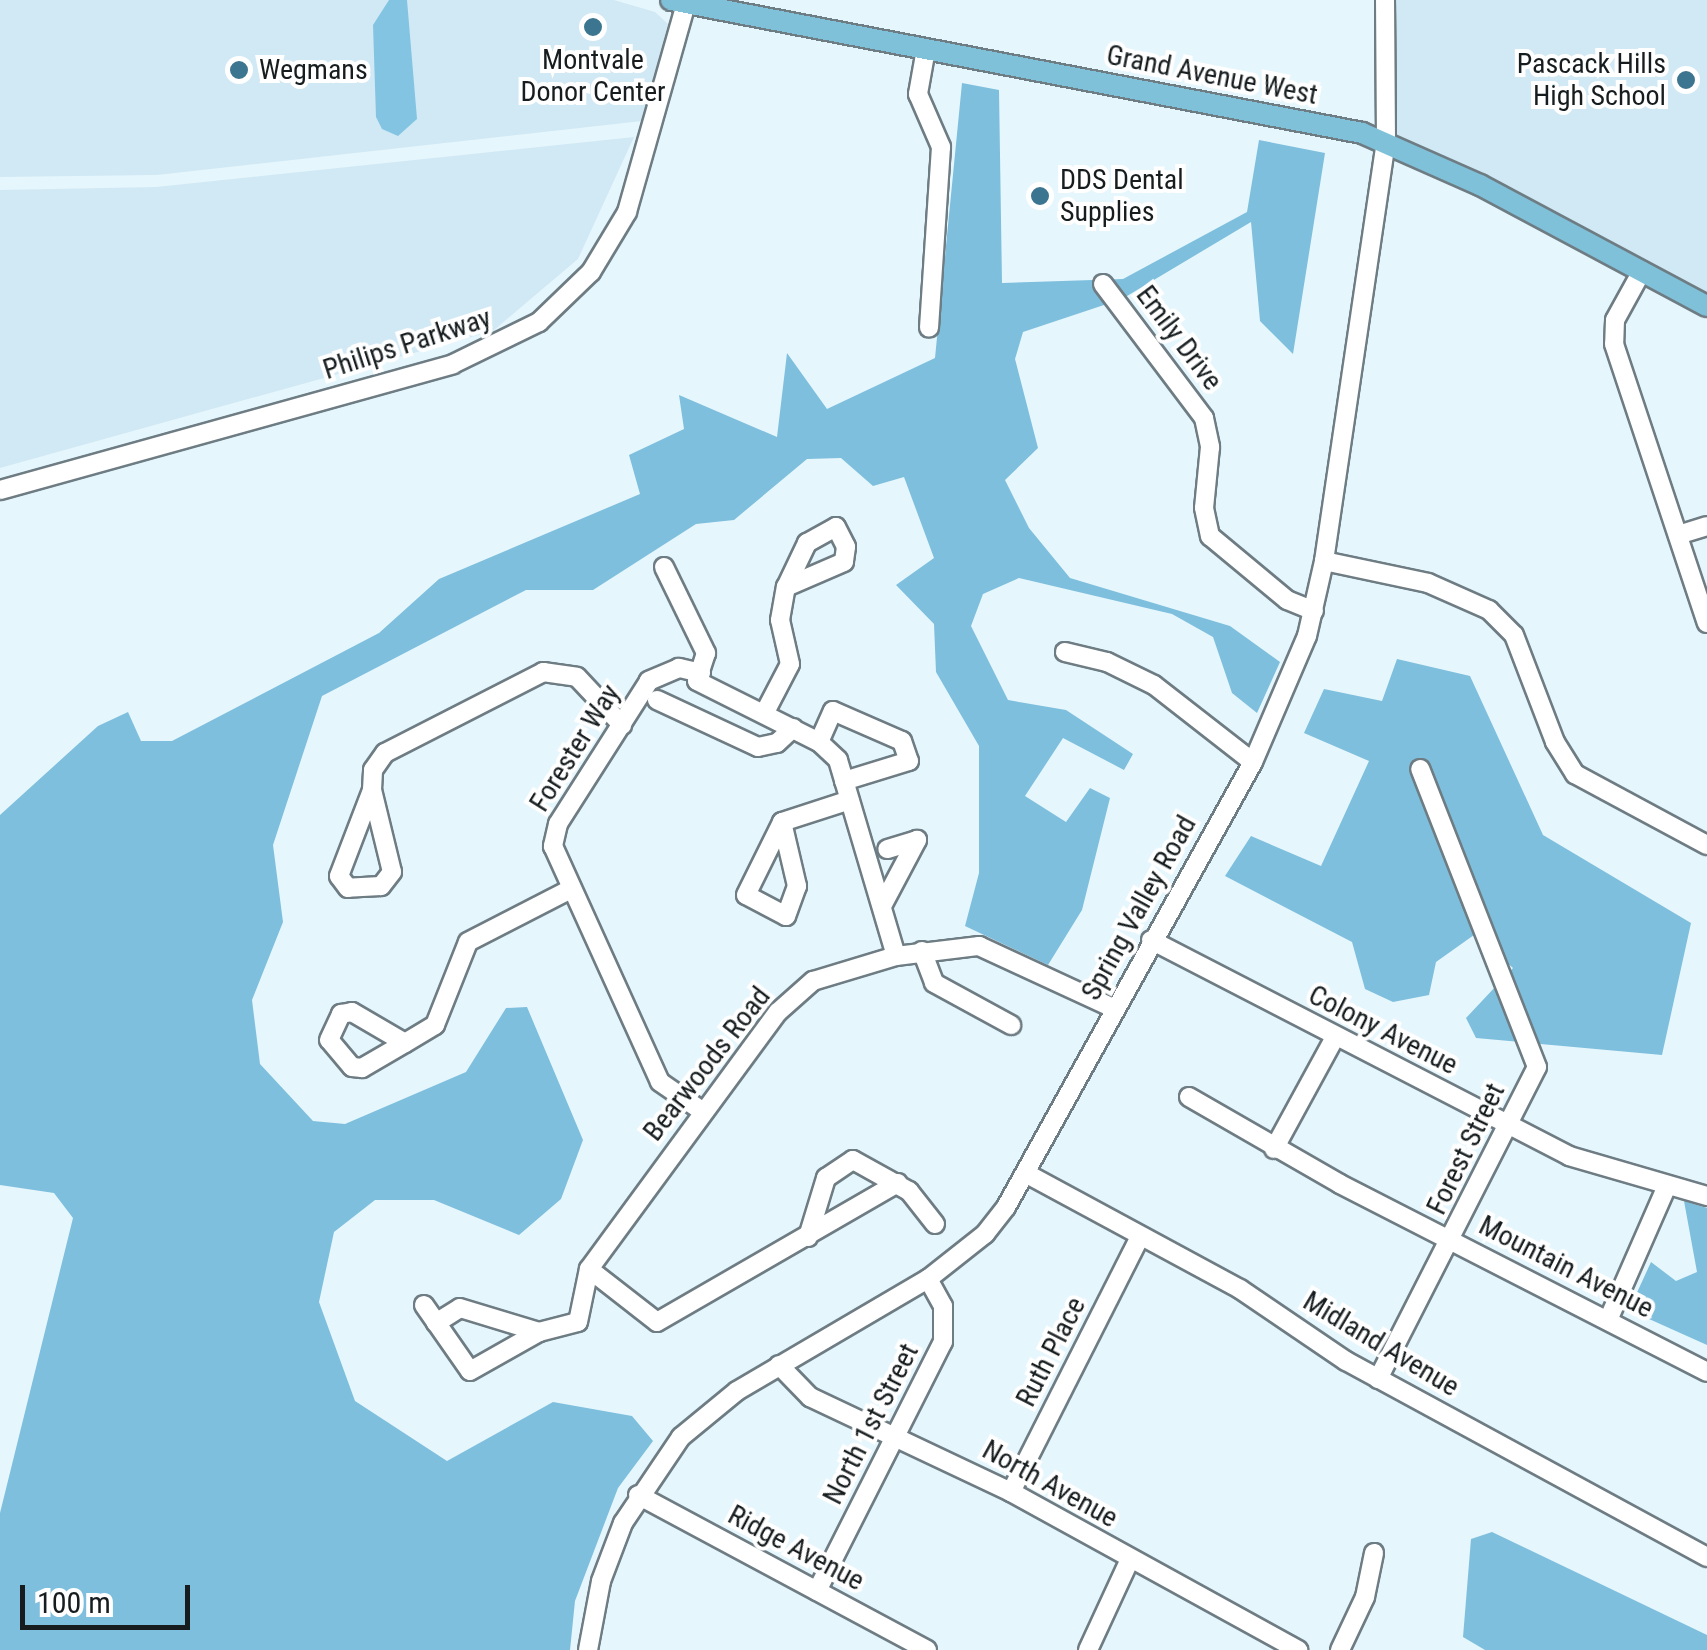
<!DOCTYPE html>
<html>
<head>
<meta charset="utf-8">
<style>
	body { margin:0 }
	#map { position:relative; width:1707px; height:1650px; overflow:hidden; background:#e6f6fd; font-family:"Roboto Condensed",sans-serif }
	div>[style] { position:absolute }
	.built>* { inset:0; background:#d1e9f4 }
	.forest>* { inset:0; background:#7ebfdd }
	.water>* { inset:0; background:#83c4e2 }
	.roads { filter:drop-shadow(2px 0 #6e7c83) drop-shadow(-2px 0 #6e7c83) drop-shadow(0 2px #6e7c83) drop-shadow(0 -2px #6e7c83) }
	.minor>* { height:18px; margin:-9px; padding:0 9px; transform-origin:9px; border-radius:9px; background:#fff }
	.major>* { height:20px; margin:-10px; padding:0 10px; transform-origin:10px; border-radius:10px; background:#80c1da }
	.dots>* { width:28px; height:28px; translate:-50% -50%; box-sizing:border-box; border:5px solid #fff; border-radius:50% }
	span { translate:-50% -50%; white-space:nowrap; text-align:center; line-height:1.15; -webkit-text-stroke:8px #fff; paint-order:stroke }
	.poi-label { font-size:28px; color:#171d1f }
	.right { translate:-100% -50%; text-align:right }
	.left { translate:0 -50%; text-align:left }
	.street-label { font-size:28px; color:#171d1f }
	.scale { position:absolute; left:20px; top:1585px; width:170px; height:45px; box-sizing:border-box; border:5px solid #171d1f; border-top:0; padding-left:12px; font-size:30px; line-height:35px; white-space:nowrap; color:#171d1f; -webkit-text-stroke:8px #fff; paint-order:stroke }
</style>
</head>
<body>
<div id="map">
	<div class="built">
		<i style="clip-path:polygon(0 0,614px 0,655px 12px,668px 24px,642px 121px,157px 175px,0 177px)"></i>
		<i style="clip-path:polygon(1385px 0,1707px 0,1707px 306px,1386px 141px)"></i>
		<i style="clip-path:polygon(634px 137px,578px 259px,493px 331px,0 468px,0 190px,156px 187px)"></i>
	</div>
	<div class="forest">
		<i style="clip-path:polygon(962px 83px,999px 90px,1002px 283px,1123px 279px,1247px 212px,1259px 140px,1325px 153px,1293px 354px,1260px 321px,1251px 222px,1122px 299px,1023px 332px,1015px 359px,1038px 448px,1005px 480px,1029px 528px,1070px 578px,1230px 626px,1280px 662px,1257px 713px,1232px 693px,1213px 637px,1172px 614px,1019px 578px,983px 594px,971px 626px,1008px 700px,1066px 710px,1133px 754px,1124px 770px,1063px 738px,1025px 796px,1066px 822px,1090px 788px,1110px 798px,1082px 910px,1048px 965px,965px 926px,979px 873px,979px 746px,936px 672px,934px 624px,896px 585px,934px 558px,904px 477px,873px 486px,841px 458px,807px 459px,734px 520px,696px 524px,593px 590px,526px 590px,322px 696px,273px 845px,283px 922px,252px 1000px,260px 1064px,313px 1121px,345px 1124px,466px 1072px,506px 1008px,527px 1007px,583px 1140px,561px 1199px,519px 1235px,434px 1200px,375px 1200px,334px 1232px,319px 1302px,355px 1401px,447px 1461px,553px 1402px,632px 1416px,653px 1441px,618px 1488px,575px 1601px,570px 1650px,0 1650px,0 1513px,73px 1218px,54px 1193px,0 1185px,0 815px,98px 726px,128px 712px,141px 741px,172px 741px,379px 633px,439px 579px,640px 494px,629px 455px,684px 429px,679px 395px,777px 437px,787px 353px,827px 409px,935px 358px)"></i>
		<i style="clip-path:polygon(1397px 659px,1470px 676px,1543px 835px,1691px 923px,1662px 1055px,1476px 1038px,1466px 1018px,1513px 968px,1474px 935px,1436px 962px,1429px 995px,1393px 1002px,1365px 989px,1352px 942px,1225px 876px,1251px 836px,1321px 866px,1369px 761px,1304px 733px,1324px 689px,1382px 701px)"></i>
		<i style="clip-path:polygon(1684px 1201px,1707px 1208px,1707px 1345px,1629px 1310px,1651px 1262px,1676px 1281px,1697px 1272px)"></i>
		<i style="clip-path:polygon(1492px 1532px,1707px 1635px,1707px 1650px,1485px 1650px,1463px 1637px,1471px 1539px)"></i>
	</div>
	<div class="water">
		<i style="clip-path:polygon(389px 0,407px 0,417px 119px,398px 136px,382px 129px,376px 117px,373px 25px)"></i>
	</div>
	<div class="roads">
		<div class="minor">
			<i style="left:926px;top:49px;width:46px;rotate:100.1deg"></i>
			<i style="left:918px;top:94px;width:58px;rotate:66.5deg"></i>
			<i style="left:941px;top:147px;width:181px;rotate:93.8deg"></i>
			<i style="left:1642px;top:271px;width:56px;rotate:118.9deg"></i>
			<i style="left:1615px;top:320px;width:24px;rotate:92deg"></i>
			<i style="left:1614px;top:344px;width:294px;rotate:71.6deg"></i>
			<i style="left:1103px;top:284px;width:168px;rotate:53deg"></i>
			<i style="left:1204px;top:418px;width:30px;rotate:78deg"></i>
			<i style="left:1210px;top:447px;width:61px;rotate:95.6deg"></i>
			<i style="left:1204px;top:508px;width:29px;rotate:78deg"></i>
			<i style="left:1210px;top:536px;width:100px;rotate:39.7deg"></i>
			<i style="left:1287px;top:600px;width:29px;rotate:22deg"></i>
			<i style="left:0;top:490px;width:470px;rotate:-15.5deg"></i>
			<i style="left:453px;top:364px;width:96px;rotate:-26deg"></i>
			<i style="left:539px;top:322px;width:72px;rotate:-43.9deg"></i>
			<i style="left:591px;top:272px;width:70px;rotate:-59deg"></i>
			<i style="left:627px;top:212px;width:220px;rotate:-74.2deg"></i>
			<i style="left:836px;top:527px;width:22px;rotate:63deg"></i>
			<i style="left:846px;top:547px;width:15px;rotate:98deg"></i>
			<i style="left:844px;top:562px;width:63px;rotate:156.7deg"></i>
			<i style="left:786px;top:587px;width:49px;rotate:-64.5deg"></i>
			<i style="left:807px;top:543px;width:33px;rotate:-29deg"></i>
			<i style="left:1678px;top:535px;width:30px;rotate:-17deg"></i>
			<i style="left:1324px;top:561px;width:106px;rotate:11.9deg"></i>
			<i style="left:1428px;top:583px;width:67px;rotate:23.9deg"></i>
			<i style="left:1489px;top:610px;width:35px;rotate:45deg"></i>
			<i style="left:1514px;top:635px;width:115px;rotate:69deg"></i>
			<i style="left:1555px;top:742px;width:38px;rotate:58deg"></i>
			<i style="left:1575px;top:774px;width:150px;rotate:28.3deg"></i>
			<i style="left:664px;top:567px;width:96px;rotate:64deg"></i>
			<i style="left:706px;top:653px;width:29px;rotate:108deg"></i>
			<i style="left:697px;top:681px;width:136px;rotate:26.6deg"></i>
			<i style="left:819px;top:742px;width:26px;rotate:43deg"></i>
			<i style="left:838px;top:760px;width:204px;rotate:73.5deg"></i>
			<i style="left:1065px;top:652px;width:43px;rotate:13.4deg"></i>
			<i style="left:1107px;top:662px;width:52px;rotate:26.1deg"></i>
			<i style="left:1154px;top:685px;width:125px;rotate:37.9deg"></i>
			<i style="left:701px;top:673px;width:23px;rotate:-167deg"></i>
			<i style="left:679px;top:668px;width:33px;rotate:157deg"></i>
			<i style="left:649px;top:681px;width:169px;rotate:122.5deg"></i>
			<i style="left:558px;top:824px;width:23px;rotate:103deg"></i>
			<i style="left:553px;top:846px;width:259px;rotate:65.6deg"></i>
			<i style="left:660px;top:1082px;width:51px;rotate:34.6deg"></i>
			<i style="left:657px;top:700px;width:111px;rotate:25deg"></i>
			<i style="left:758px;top:747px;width:19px;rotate:-12deg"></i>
			<i style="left:777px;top:743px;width:22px;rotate:-43deg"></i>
			<i style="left:764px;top:714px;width:56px;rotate:-62.5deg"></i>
			<i style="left:790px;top:664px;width:45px;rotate:-102.8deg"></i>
			<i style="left:780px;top:620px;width:34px;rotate:-80deg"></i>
			<i style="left:819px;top:742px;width:34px;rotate:-66deg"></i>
			<i style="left:833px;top:711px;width:75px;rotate:23.5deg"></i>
			<i style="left:902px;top:741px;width:21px;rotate:71deg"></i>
			<i style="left:909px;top:761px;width:68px;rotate:162.9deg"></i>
			<i style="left:372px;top:790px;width:20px;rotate:-87deg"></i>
			<i style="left:373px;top:770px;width:21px;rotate:-55deg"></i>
			<i style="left:385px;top:753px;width:178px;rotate:-27.1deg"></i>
			<i style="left:543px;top:672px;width:34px;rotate:8deg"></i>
			<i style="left:577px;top:677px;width:66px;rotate:46.8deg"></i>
			<i style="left:372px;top:790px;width:84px;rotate:76.3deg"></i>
			<i style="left:392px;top:872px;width:18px;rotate:128deg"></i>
			<i style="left:381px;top:886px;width:33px;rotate:177deg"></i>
			<i style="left:348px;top:888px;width:15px;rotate:-127deg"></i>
			<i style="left:339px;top:876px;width:92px;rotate:-69deg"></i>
			<i style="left:782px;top:822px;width:66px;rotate:76.8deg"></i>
			<i style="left:797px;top:886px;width:32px;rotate:110deg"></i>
			<i style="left:786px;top:916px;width:45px;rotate:-152.3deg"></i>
			<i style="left:746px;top:895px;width:81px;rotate:-63.7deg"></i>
			<i style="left:782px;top:822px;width:71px;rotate:-17.9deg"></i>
			<i style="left:882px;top:906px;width:75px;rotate:-62.1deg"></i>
			<i style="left:917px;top:840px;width:31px;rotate:163deg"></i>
			<i style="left:1151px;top:940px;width:471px;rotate:27.3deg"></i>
			<i style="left:1569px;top:1156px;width:144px;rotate:16.2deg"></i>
			<i style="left:922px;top:951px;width:34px;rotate:69deg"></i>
			<i style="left:934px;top:983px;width:88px;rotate:28.6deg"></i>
			<i style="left:352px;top:1012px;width:61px;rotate:30.3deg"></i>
			<i style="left:405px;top:1043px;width:50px;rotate:149.8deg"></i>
			<i style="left:362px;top:1068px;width:10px;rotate:-174deg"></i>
			<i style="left:352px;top:1067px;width:35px;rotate:-130deg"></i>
			<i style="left:329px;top:1040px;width:29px;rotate:-65deg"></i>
			<i style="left:341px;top:1014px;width:11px;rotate:-10deg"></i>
			<i style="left:405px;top:1043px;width:35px;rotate:-31deg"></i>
			<i style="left:435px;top:1025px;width:89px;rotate:-68.3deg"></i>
			<i style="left:468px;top:942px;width:116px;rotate:-27.2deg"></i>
			<i style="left:1189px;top:1097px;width:174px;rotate:29.9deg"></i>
			<i style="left:1340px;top:1184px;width:412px;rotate:27.1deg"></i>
			<i style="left:1274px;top:1149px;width:128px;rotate:-61.4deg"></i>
			<i style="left:1029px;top:1175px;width:240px;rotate:28.4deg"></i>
			<i style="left:1240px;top:1289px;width:128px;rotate:34.2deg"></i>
			<i style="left:1346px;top:1361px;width:411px;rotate:28.5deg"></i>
			<i style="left:808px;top:1237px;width:62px;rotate:-73deg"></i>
			<i style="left:826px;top:1178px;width:32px;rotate:-34deg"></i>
			<i style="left:853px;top:1160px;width:64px;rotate:29deg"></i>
			<i style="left:909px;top:1191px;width:42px;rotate:51.8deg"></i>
			<i style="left:589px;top:1269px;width:86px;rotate:37.9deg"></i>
			<i style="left:657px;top:1322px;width:278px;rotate:-30deg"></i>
			<i style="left:424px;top:1305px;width:80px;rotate:55.1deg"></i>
			<i style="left:470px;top:1371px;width:79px;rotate:-29.5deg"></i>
			<i style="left:1609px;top:1318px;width:142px;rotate:-66.3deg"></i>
			<i style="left:436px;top:1323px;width:28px;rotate:-32deg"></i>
			<i style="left:460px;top:1308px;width:83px;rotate:16.9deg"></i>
			<i style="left:539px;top:1332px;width:40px;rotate:-14.4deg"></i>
			<i style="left:578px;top:1322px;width:54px;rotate:-78.3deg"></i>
			<i style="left:589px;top:1269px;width:319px;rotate:-53.7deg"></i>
			<i style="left:778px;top:1012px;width:47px;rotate:-41.5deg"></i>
			<i style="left:813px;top:981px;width:87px;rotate:-16.8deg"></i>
			<i style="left:896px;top:956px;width:84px;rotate:-6.9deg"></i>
			<i style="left:979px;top:946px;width:148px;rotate:24.8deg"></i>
			<i style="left:779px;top:1365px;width:45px;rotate:45.9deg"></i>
			<i style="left:810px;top:1397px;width:222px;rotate:25.3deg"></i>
			<i style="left:1011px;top:1492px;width:328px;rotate:28.8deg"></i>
			<i style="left:1378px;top:1379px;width:350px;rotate:-63deg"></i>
			<i style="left:1537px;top:1067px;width:320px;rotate:-111.4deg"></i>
			<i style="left:1011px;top:1492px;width:286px;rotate:-63.2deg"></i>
			<i style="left:638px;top:1495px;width:328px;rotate:28.2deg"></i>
			<i style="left:817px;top:1591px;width:279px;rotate:-63.2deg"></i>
			<i style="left:943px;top:1342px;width:36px;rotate:-90deg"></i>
			<i style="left:943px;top:1306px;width:31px;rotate:-119deg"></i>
			<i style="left:588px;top:1650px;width:70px;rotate:-79.3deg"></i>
			<i style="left:601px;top:1581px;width:62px;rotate:-69.2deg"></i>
			<i style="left:623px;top:1523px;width:104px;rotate:-56deg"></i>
			<i style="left:681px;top:1437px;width:72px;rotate:-39.4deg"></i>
			<i style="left:737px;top:1391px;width:221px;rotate:-30.4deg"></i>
			<i style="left:928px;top:1279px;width:73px;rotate:-38.3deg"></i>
			<i style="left:985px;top:1234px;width:34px;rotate:-52deg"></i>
			<i style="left:1006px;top:1207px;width:509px;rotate:-60.97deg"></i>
			<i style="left:1253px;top:762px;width:137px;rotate:-66.8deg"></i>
			<i style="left:1307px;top:636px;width:77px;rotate:-77.2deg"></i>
			<i style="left:1324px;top:561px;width:425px;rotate:-81.6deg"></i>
			<i style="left:1386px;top:141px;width:141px;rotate:-90.4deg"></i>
			<i style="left:1088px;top:1650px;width:100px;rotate:-65.2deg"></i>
			<i style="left:1340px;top:1650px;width:59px;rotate:-64.7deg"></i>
			<i style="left:1365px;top:1597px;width:45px;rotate:-78.4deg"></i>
		</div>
		<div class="major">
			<i style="left:671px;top:0;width:704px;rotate:10.89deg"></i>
			<i style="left:1362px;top:133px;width:129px;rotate:23.8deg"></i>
			<i style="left:1480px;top:185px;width:257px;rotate:28.1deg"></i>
		</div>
	</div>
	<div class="dots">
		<i style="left:593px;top:27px;background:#3c758f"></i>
		<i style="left:239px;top:70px;background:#3c758f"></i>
		<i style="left:1686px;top:80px;background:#3c758f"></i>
		<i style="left:1040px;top:196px;background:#3c758f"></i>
	</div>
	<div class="poi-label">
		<span style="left:593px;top:76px">Montvale<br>Donor Center</span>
		<span class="right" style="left:1666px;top:80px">Pascack Hills<br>High School</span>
		<span class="left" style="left:259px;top:70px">Wegmans</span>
		<span class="left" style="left:1060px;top:196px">DDS Dental<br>Supplies</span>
	</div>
	<div class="street-label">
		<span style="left:1212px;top:75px;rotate:11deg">Grand Avenue West</span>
		<span style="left:1179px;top:338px;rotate:53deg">Emily Drive</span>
		<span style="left:407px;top:344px;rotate:-18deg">Philips Parkway</span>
		<span style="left:575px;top:748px;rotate:-58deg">Forester Way</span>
		<span style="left:1139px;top:908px;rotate:-61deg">Spring Valley Road</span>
		<span style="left:1383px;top:1030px;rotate:27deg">Colony Avenue</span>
		<span style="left:707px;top:1064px;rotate:-52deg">Bearwoods Road</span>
		<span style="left:1466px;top:1149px;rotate:-64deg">Forest Street</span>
		<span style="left:1566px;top:1267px;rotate:27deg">Mountain Avenue</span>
		<span style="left:1381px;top:1344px;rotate:31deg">Midland Avenue</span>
		<span style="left:1051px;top:1352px;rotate:-63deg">Ruth Place</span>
		<span style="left:871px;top:1424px;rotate:-63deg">North 1st Street</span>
		<span style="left:1050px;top:1484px;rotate:29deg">North Avenue</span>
		<span style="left:796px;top:1548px;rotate:28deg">Ridge Avenue</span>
	</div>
	<div class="scale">100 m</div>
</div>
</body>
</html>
